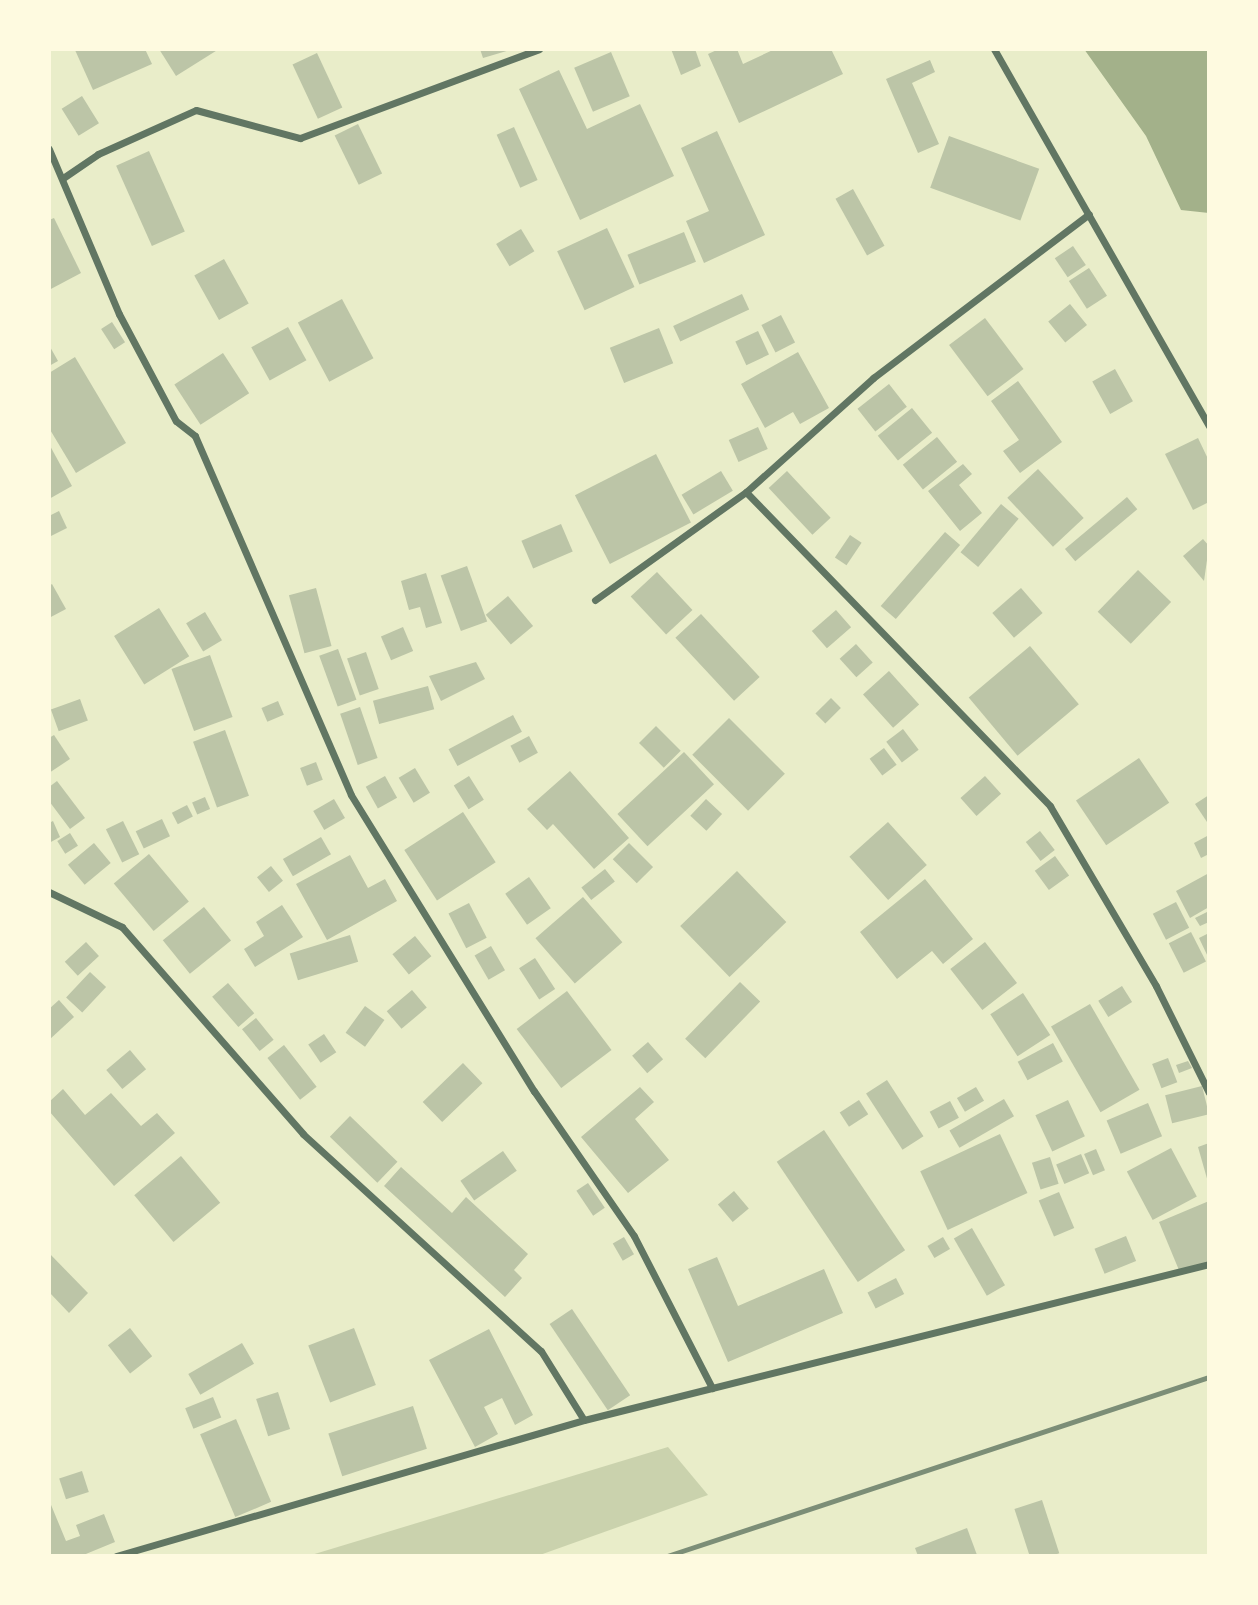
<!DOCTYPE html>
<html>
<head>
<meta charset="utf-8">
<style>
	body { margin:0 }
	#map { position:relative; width:1258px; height:1605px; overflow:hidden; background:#e9edc9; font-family:"Golos Text",sans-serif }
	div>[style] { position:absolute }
	.green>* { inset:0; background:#cad2ad }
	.water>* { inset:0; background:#a3b18a }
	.building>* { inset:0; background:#bcc5a7; transform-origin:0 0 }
	.minor>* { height:7px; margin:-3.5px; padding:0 3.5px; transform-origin:3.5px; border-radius:3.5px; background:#617663 }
	.rail>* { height:5px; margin:-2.5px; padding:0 2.5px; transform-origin:2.5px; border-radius:2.5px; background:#7c8e77 }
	span { translate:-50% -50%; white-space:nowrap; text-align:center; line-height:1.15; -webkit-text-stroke:6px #fefae0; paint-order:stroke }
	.frame { position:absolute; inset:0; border:51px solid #fefae0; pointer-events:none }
</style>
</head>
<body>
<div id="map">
	<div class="green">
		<i style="clip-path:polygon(668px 1447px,708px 1495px,537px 1556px,308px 1556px)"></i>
	</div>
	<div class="water">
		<i style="clip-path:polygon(1084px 49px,1209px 49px,1209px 213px,1181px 210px,1146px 136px)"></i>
	</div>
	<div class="building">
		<i style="clip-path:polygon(145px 49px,152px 64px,93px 90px,75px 50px)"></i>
		<i style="clip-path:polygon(159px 49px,219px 49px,176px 76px)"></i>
		<i style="clip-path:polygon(480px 49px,510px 49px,510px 50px,483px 58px)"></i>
		<i style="clip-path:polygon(671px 49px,695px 49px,701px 66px,681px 75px)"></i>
		<i style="clip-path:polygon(719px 49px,737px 49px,743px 64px,775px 49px,831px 49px,843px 74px,739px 123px,708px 54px)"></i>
		<i style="left:611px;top:52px;width:48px;height:40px;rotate:67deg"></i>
		<i style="left:317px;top:53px;width:60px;height:27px;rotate:65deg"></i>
		<i style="clip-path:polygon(930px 60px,935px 72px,912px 83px,939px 144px,918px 153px,886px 79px)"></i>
		<i style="clip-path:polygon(559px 70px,587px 129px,640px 104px,674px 176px,580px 220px,519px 89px)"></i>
		<i style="left:82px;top:96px;width:32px;height:24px;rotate:58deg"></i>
		<i style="left:358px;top:124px;width:55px;height:26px;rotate:64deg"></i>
		<i style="left:514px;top:127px;width:58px;height:19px;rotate:66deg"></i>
		<i style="clip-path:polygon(717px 131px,765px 235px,704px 263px,686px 221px,709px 211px,681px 148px)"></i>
		<i style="left:949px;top:136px;width:96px;height:55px;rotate:20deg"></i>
		<i style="left:149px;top:151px;width:88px;height:36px;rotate:66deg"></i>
		<i style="left:853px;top:189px;width:65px;height:20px;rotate:61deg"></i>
		<i style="clip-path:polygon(54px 218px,81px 273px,49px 290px,49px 220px)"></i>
		<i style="left:607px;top:228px;width:65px;height:55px;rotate:65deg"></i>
		<i style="left:521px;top:229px;width:26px;height:29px;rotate:59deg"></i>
		<i style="left:684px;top:232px;width:32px;height:61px;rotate:68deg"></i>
		<i style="left:1073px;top:246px;width:23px;height:22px;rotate:56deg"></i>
		<i style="left:224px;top:259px;width:51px;height:34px;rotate:61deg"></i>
		<i style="left:1089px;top:268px;width:33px;height:24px;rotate:57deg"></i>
		<i style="left:742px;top:294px;width:17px;height:76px;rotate:65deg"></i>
		<i style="left:342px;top:299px;width:67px;height:50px;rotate:62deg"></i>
		<i style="left:1070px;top:304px;width:27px;height:28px;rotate:51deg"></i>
		<i style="left:781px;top:315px;width:31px;height:22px;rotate:63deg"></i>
		<i style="left:985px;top:318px;width:64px;height:45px;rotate:53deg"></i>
		<i style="left:112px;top:322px;width:24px;height:13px;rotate:57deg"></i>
		<i style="left:288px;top:327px;width:38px;height:42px;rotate:61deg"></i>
		<i style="left:659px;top:328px;width:38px;height:53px;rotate:68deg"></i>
		<i style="left:758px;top:331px;width:26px;height:25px;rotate:65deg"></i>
		<i style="clip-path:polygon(49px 345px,58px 361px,49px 366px)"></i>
		<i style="clip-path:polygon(798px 352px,829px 408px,800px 424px,793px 412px,765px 428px,741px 384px)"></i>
		<i style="left:223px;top:353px;width:48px;height:58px;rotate:57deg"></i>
		<i style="clip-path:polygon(75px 357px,126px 443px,76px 473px,49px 428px,49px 373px)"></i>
		<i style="left:1115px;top:369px;width:37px;height:26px;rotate:61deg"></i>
		<i style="clip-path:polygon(1018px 381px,1062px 442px,1020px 473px,1003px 451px,1019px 440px,991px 401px)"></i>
		<i style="left:889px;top:384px;width:29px;height:40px;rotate:52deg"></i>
		<i style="left:912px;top:408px;width:32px;height:44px;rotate:51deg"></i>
		<i style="left:758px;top:427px;width:24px;height:32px;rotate:66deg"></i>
		<i style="left:937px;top:437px;width:32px;height:44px;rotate:51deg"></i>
		<i style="clip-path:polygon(1198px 438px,1209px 461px,1209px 502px,1193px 510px,1165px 454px)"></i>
		<i style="clip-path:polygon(49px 444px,72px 486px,49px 499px)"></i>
		<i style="left:656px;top:454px;width:77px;height:91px;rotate:63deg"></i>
		<i style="clip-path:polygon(963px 464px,972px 474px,959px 485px,982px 513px,960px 531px,928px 491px)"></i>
		<i style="left:1038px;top:469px;width:67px;height:42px;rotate:47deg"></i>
		<i style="left:721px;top:471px;width:23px;height:46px;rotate:59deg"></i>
		<i style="left:787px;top:471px;width:64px;height:25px;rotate:47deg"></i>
		<i style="left:1127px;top:497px;width:16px;height:81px;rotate:50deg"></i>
		<i style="left:1001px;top:504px;width:23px;height:63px;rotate:40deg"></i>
		<i style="clip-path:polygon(59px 511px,67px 528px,49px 537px,49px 516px)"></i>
		<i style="left:561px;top:524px;width:30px;height:43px;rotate:67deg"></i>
		<i style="left:945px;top:532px;width:20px;height:98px;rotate:41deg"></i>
		<i style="left:850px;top:535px;width:14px;height:27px;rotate:34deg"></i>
		<i style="clip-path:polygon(1203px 539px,1209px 546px,1204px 581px,1183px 556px)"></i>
		<i style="left:467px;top:566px;width:59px;height:28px;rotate:70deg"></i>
		<i style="left:1138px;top:570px;width:46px;height:58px;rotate:44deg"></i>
		<i style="left:657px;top:572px;width:52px;height:36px;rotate:47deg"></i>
		<i style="clip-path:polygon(426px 573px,442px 623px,426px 628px,420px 607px,409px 610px,401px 581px)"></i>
		<i style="clip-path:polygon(52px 584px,66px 609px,49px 618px,49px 586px)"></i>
		<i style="left:316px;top:588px;width:60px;height:28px;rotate:75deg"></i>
		<i style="left:1021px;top:588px;width:33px;height:38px;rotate:49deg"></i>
		<i style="left:508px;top:596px;width:39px;height:29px;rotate:50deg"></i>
		<i style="left:159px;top:608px;width:57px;height:53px;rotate:58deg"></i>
		<i style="left:836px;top:610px;width:23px;height:32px;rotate:49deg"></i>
		<i style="left:205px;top:612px;width:33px;height:22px;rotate:59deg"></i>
		<i style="left:701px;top:614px;width:86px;height:35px;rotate:47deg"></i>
		<i style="left:403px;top:627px;width:26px;height:24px;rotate:67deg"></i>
		<i style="left:856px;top:644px;width:25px;height:22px;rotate:48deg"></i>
		<i style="left:1030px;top:646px;width:76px;height:80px;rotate:50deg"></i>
		<i style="left:338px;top:649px;width:54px;height:20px;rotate:70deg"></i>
		<i style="left:366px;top:652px;width:39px;height:20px;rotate:71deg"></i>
		<i style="left:210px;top:655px;width:66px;height:41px;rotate:70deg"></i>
		<i style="clip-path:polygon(476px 662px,485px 679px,441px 701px,429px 676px)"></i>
		<i style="left:889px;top:671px;width:45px;height:35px;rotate:48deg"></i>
		<i style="left:428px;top:686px;width:24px;height:57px;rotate:75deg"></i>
		<i style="left:831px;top:698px;width:14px;height:22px;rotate:45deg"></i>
		<i style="left:80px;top:699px;width:23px;height:31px;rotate:70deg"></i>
		<i style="left:278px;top:701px;width:15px;height:18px;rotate:67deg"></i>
		<i style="left:360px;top:707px;width:54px;height:21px;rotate:71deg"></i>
		<i style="left:513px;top:715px;width:19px;height:73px;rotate:62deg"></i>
		<i style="left:729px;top:718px;width:79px;height:52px;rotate:45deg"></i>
		<i style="left:656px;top:726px;width:35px;height:24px;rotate:45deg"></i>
		<i style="left:903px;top:729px;width:26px;height:21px;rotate:53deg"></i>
		<i style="left:225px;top:730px;width:70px;height:34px;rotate:70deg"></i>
		<i style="clip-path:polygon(54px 735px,70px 759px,49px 773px,49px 738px)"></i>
		<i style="left:529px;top:736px;width:19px;height:21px;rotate:62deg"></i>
		<i style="left:884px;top:748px;width:21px;height:18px;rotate:53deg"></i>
		<i style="left:684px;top:752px;width:44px;height:91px;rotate:47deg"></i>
		<i style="left:1139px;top:758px;width:54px;height:76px;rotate:56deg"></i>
		<i style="left:316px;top:762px;width:19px;height:17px;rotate:69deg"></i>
		<i style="left:415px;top:768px;width:29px;height:19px;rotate:59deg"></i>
		<i style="clip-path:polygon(570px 771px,629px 838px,594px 869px,553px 824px,547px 830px,527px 809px)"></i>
		<i style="left:385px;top:776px;width:25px;height:22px;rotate:61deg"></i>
		<i style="left:469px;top:776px;width:28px;height:18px;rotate:58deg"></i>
		<i style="left:985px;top:776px;width:24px;height:33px;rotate:48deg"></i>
		<i style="clip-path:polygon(57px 781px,85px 818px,70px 829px,49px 801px,49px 787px)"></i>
		<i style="clip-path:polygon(1209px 795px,1209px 825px,1195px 804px)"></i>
		<i style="left:205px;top:797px;width:13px;height:14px;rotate:67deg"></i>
		<i style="left:334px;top:799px;width:22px;height:24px;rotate:60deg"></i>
		<i style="left:706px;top:799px;width:22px;height:23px;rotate:43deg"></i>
		<i style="left:187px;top:805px;width:13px;height:17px;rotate:63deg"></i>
		<i style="left:463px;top:812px;width:60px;height:70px;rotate:57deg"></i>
		<i style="left:162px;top:819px;width:19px;height:29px;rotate:65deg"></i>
		<i style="clip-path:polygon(53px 821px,60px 837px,49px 843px,49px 823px)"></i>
		<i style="left:123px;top:821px;width:37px;height:19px;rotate:64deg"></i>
		<i style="left:888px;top:822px;width:58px;height:52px;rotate:48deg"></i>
		<i style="left:1040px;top:831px;width:24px;height:18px;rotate:52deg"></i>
		<i style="left:70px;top:833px;width:15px;height:15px;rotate:58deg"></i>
		<i style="clip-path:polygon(1209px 835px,1209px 854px,1201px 858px,1194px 843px)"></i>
		<i style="left:321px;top:837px;width:20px;height:44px;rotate:60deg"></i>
		<i style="left:94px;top:843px;width:26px;height:34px;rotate:50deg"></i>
		<i style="left:629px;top:843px;width:34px;height:23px;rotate:45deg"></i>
		<i style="left:149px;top:854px;width:62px;height:46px;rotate:50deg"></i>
		<i style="clip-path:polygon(350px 855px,368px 888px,385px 879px,397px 901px,327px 940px,296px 884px)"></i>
		<i style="left:1055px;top:856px;width:24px;height:25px;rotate:54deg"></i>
		<i style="left:271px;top:866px;width:19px;height:18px;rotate:51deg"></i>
		<i style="left:605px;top:869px;width:16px;height:30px;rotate:52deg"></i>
		<i style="left:737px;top:871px;width:71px;height:79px;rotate:46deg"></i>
		<i style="clip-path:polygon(1209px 873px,1209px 907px,1190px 918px,1176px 891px)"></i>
		<i style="left:529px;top:877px;width:38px;height:29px;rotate:55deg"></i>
		<i style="clip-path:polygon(925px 879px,973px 939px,943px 964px,932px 951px,897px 979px,860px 932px)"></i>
		<i style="left:583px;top:897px;width:60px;height:63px;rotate:49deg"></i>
		<i style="left:1176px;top:902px;width:29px;height:26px;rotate:63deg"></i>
		<i style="left:469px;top:903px;width:39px;height:23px;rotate:63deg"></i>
		<i style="clip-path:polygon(282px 905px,303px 937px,255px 967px,244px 949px,264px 936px,256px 922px)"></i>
		<i style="left:204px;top:907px;width:43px;height:53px;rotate:51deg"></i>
		<i style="clip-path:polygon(1209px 911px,1209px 922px,1200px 926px,1195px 918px)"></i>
		<i style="left:1191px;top:932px;width:33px;height:25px;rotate:63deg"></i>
		<i style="clip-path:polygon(1209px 933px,1209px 959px,1199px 938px)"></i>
		<i style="left:350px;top:935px;width:28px;height:63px;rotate:73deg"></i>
		<i style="left:415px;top:936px;width:26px;height:29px;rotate:51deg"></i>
		<i style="left:86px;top:942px;width:19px;height:29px;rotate:47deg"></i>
		<i style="left:985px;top:942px;width:52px;height:44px;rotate:52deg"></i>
		<i style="left:491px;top:946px;width:28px;height:19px;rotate:60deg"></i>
		<i style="left:535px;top:958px;width:37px;height:19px;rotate:57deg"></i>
		<i style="left:90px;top:972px;width:22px;height:35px;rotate:43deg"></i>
		<i style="left:740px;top:982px;width:28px;height:79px;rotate:44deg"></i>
		<i style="left:228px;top:983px;width:40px;height:21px;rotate:49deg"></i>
		<i style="left:1122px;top:986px;width:19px;height:28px;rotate:58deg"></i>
		<i style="left:412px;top:990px;width:23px;height:33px;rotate:50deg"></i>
		<i style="left:567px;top:991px;width:74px;height:63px;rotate:53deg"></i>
		<i style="left:1023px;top:993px;width:50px;height:39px;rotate:57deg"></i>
		<i style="clip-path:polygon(59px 1000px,74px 1017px,49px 1040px,49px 1009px)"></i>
		<i style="left:1090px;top:1004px;width:99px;height:45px;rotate:60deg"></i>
		<i style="left:365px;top:1006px;width:24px;height:33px;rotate:36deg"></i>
		<i style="left:256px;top:1018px;width:28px;height:18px;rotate:51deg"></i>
		<i style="left:324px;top:1034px;width:22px;height:19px;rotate:56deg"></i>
		<i style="left:648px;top:1042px;width:23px;height:21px;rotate:49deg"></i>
		<i style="left:1053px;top:1043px;width:21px;height:40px;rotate:62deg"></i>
		<i style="left:284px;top:1045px;width:53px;height:21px;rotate:52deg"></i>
		<i style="left:130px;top:1050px;width:25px;height:31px;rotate:50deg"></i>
		<i style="left:1168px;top:1058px;width:26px;height:17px;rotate:69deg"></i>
		<i style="clip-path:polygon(1188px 1061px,1192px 1068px,1179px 1073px,1176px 1065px)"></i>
		<i style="left:463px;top:1063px;width:28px;height:56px;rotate:46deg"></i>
		<i style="left:887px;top:1080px;width:67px;height:25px;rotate:57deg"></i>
		<i style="left:1202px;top:1086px;width:29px;height:38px;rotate:76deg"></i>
		<i style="clip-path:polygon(640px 1087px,654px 1102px,635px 1119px,669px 1160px,628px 1193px,581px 1137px)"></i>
		<i style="left:976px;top:1087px;width:16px;height:22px;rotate:60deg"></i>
		<i style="clip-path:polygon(63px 1089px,85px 1115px,111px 1093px,141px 1126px,157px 1113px,175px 1133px,114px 1186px,49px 1111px,49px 1102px)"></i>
		<i style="left:1004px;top:1099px;width:20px;height:63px;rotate:60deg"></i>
		<i style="left:859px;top:1100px;width:17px;height:23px;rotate:57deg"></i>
		<i style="left:1068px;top:1100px;width:40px;height:36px;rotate:65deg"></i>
		<i style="left:950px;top:1101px;width:19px;height:23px;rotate:62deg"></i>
		<i style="left:1148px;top:1103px;width:36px;height:45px;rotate:67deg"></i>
		<i style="left:350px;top:1116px;width:66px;height:29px;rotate:44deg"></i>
		<i style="left:824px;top:1130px;width:145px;height:57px;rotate:56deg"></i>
		<i style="left:1000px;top:1134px;width:65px;height:88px;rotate:65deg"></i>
		<i style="clip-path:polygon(1209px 1143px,1209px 1182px,1208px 1182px,1198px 1147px)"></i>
		<i style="left:1171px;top:1148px;width:55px;height:50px;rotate:62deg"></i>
		<i style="left:1096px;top:1149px;width:23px;height:13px;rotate:67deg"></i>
		<i style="left:503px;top:1151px;width:24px;height:52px;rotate:55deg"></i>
		<i style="left:1081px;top:1154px;width:21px;height:27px;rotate:67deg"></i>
		<i style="left:181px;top:1156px;width:61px;height:61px;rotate:50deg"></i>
		<i style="left:1050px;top:1157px;width:28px;height:19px;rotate:72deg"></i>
		<i style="clip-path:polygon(401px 1167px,452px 1213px,466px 1197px,528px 1254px,514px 1270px,522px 1278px,505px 1297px,384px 1186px)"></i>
		<i style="left:588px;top:1183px;width:30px;height:14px;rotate:56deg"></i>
		<i style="left:734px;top:1191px;width:23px;height:21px;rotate:50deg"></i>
		<i style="left:1059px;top:1192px;width:39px;height:22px;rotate:67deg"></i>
		<i style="clip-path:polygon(1209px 1201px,1209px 1264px,1181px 1275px,1159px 1222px)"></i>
		<i style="left:972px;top:1228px;width:66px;height:21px;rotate:60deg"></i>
		<i style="left:1126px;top:1236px;width:27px;height:34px;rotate:68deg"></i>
		<i style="left:624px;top:1237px;width:20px;height:13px;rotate:60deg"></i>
		<i style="left:943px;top:1237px;width:14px;height:18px;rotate:60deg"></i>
		<i style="clip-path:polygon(49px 1253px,88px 1293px,69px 1313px,49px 1292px)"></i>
		<i style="clip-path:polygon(717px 1257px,738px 1306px,824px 1269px,843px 1313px,728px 1362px,688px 1269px)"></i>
		<i style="left:896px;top:1278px;width:18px;height:32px;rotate:63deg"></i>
		<i style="left:572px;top:1309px;width:104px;height:27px;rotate:56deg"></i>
		<i style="left:130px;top:1328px;width:36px;height:28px;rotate:52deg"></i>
		<i style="left:354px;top:1328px;width:61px;height:49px;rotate:69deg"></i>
		<i style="clip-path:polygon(489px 1329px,533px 1415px,515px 1425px,502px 1398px,484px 1407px,498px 1434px,475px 1447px,429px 1360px)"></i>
		<i style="left:242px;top:1343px;width:24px;height:62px;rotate:60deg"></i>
		<i style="left:278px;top:1392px;width:39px;height:23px;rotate:72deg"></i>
		<i style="left:213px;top:1397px;width:22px;height:30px;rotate:68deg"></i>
		<i style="left:413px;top:1406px;width:45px;height:89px;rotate:72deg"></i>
		<i style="left:236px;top:1419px;width:90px;height:39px;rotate:67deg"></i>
		<i style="left:82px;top:1471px;width:22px;height:24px;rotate:72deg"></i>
		<i style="clip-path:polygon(49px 1500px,66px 1541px,80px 1536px,76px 1525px,104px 1514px,115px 1542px,81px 1556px,49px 1556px)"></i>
		<i style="left:1042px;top:1500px;width:56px;height:29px;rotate:72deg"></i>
		<i style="clip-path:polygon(967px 1528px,977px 1555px,918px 1556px,915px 1548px)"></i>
	</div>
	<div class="minor">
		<i style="left:994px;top:49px;width:434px;rotate:60.3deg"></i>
		<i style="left:49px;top:149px;width:179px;rotate:67deg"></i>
		<i style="left:119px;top:314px;width:121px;rotate:62deg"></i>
		<i style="left:176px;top:421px;width:24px;rotate:38deg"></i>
		<i style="left:195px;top:436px;width:391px;rotate:66.5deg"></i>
		<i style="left:351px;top:795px;width:348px;rotate:58.3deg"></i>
		<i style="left:534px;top:1091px;width:176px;rotate:55.4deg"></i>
		<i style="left:634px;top:1236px;width:171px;rotate:62.8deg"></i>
		<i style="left:63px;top:178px;width:42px;rotate:-34.4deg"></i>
		<i style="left:98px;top:154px;width:107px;rotate:-24.2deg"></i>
		<i style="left:196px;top:110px;width:108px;rotate:15.1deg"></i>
		<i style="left:300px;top:138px;width:255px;rotate:-20.4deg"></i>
		<i style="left:746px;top:492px;width:437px;rotate:45.9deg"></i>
		<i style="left:1050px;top:806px;width:209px;rotate:59.5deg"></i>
		<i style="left:1156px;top:986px;width:119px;rotate:63.6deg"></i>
		<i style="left:595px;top:600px;width:186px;rotate:-35.6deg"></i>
		<i style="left:746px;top:492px;width:171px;rotate:-41.9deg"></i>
		<i style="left:873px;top:378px;width:271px;rotate:-37.2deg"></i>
		<i style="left:49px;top:892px;width:81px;rotate:25.6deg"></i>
		<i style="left:122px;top:927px;width:275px;rotate:48.8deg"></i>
		<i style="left:303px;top:1134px;width:322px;rotate:42.4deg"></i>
		<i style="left:541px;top:1351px;width:81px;rotate:58.1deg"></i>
		<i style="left:116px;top:1556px;width:487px;rotate:-16.2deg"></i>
		<i style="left:584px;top:1420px;width:644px;rotate:-14.01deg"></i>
	</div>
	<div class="rail">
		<i style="left:667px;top:1556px;width:571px;rotate:-18.28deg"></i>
	</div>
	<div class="frame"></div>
</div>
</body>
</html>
